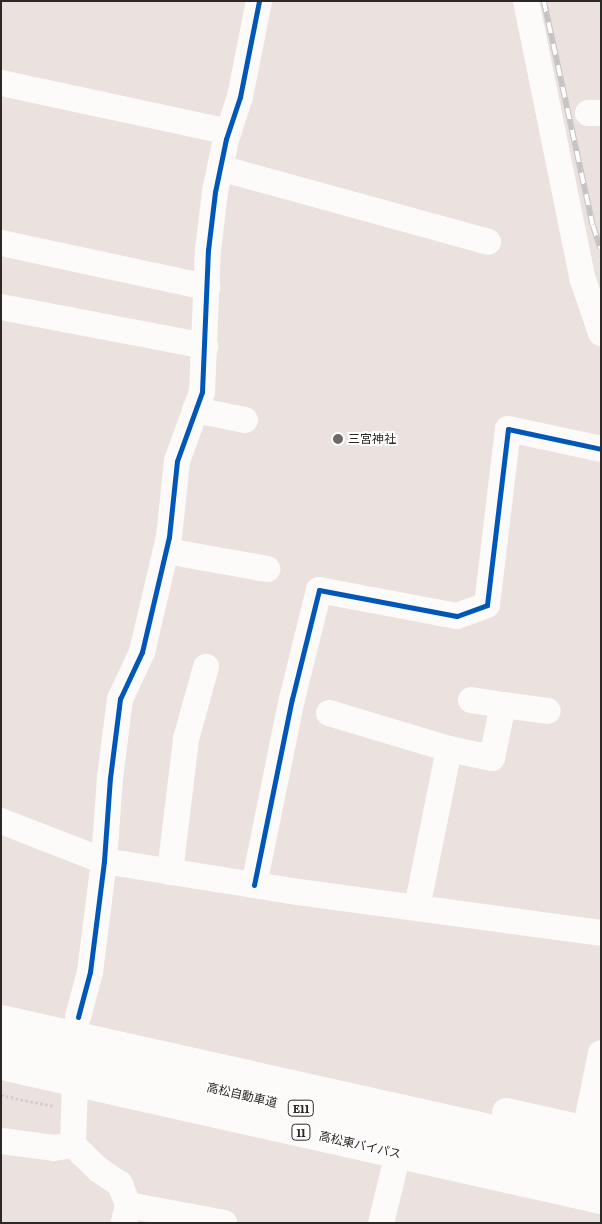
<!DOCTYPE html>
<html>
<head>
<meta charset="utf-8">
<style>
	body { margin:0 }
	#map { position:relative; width:602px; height:1224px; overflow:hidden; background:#ebe2df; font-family:Literata,"Noto Sans JP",serif }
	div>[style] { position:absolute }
	.path>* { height:3px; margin-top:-1.5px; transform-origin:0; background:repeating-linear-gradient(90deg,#d1cecd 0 2.5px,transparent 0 5px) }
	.minor>* { height:26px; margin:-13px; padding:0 13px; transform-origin:13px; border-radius:13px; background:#fcfbfa }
	.highway>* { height:28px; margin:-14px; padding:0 14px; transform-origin:14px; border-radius:14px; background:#fcfbfa }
	.rail>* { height:5.5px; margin-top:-2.75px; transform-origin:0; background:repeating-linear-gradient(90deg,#fff 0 11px,#c6c3c3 0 22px); box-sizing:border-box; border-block:1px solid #c6c3c3 }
	.cycleway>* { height:5px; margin:-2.5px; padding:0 2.5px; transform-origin:2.5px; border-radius:2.5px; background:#0057b8 }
	.dots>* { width:14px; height:14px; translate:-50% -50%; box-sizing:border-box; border:2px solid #fff; border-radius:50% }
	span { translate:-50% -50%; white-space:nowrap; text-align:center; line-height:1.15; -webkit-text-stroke:4px #fff; paint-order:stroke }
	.shield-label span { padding:1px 4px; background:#fff; border:1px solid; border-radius:4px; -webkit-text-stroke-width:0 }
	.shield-label { font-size:11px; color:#2d2725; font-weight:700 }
	.poi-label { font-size:12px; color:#2d2725 }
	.left { translate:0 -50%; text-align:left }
	.street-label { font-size:12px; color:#2d2725 }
	.frame { position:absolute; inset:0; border:2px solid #2d2725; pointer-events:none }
</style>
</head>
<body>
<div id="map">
	<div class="path">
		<i style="left:1px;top:1095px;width:53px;rotate:11.9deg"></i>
	</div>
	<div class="minor">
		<i style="left:526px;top:1px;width:285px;rotate:78.5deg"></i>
		<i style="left:583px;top:280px;width:56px;rotate:71.2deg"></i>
		<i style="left:1px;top:83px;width:233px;rotate:12.1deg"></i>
		<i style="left:588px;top:113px;width:13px"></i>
		<i style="left:220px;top:168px;width:278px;rotate:15.4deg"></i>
		<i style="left:1px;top:243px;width:211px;rotate:12.1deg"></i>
		<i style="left:1px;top:307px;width:208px;rotate:10.8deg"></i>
		<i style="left:195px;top:410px;width:51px;rotate:11.3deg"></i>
		<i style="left:166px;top:551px;width:103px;rotate:10.1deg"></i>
		<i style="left:471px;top:700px;width:32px;rotate:9deg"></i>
		<i style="left:329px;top:713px;width:125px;rotate:16.7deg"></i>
		<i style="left:449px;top:749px;width:162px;rotate:101.4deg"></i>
		<i style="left:449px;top:749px;width:44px;rotate:11.8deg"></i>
		<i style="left:492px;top:758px;width:54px;rotate:-78.3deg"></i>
		<i style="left:503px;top:705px;width:45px;rotate:7.6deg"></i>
		<i style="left:1px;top:821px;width:110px;rotate:21.2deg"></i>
		<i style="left:104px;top:861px;width:189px;rotate:9.1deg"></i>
		<i style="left:291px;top:891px;width:313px;rotate:7.7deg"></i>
		<i style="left:170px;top:872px;width:134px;rotate:-83.1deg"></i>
		<i style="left:186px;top:739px;width:75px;rotate:-74.5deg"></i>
		<i style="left:254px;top:885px;width:190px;rotate:-78.5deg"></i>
		<i style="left:292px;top:699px;width:112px;rotate:-76.1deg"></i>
		<i style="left:319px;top:590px;width:140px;rotate:10.7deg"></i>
		<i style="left:457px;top:616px;width:32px;rotate:-20deg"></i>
		<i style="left:487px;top:605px;width:177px;rotate:-83.2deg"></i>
		<i style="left:508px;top:429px;width:95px;rotate:12.1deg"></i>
		<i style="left:78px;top:1017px;width:47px;rotate:-75.1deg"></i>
		<i style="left:90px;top:972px;width:112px;rotate:-82.8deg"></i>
		<i style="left:104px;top:861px;width:83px;rotate:-85.9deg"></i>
		<i style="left:110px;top:778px;width:80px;rotate:-82.8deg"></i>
		<i style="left:120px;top:699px;width:52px;rotate:-64.9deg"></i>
		<i style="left:142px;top:652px;width:118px;rotate:-76.8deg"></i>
		<i style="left:169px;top:537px;width:76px;rotate:-84deg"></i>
		<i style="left:177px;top:461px;width:73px;rotate:-70.1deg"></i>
		<i style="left:202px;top:392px;width:142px;rotate:-87.6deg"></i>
		<i style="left:208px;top:250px;width:58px;rotate:-83.1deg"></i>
		<i style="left:215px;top:192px;width:54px;rotate:-78.3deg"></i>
		<i style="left:226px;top:139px;width:44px;rotate:-71.6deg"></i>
		<i style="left:240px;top:97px;width:98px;rotate:-78.8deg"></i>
		<i style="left:75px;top:1082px;width:63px;rotate:91.8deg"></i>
		<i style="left:73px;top:1145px;width:36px;rotate:44deg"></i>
		<i style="left:99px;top:1170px;width:25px;rotate:34deg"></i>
		<i style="left:120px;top:1184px;width:22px;rotate:69deg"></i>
		<i style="left:128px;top:1205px;width:18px;rotate:103deg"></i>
		<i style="left:587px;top:1130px;width:18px;rotate:-84deg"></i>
		<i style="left:589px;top:1112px;width:60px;rotate:-78.5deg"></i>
		<i style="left:1px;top:1141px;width:53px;rotate:7.5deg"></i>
		<i style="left:54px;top:1148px;width:19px;rotate:-9deg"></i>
		<i style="left:128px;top:1205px;width:98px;rotate:10.6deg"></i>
		<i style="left:381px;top:1223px;width:71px;rotate:-76.2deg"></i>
	</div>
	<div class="highway">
		<i style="left:1px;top:1019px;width:615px;rotate:12.59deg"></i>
		<i style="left:1px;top:1041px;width:615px;rotate:12.68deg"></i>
		<i style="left:1px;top:1066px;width:615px;rotate:12.59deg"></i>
		<i style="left:506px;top:1112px;width:97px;rotate:12.5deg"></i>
	</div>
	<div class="rail">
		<i style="left:544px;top:1px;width:229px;rotate:77.7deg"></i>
		<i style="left:593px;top:225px;width:25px;rotate:72deg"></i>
	</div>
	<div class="cycleway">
		<i style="left:254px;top:885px;width:190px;rotate:-78.5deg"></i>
		<i style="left:292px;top:699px;width:112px;rotate:-76.1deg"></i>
		<i style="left:319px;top:590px;width:140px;rotate:10.7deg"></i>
		<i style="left:457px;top:616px;width:32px;rotate:-20deg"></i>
		<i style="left:487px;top:605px;width:177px;rotate:-83.2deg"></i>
		<i style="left:508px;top:429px;width:95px;rotate:12.1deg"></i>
		<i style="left:78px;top:1017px;width:47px;rotate:-75.1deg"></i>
		<i style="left:90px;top:972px;width:112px;rotate:-82.8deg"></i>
		<i style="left:104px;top:861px;width:83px;rotate:-85.9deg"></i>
		<i style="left:110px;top:778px;width:80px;rotate:-82.8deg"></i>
		<i style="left:120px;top:699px;width:52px;rotate:-64.9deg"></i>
		<i style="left:142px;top:652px;width:118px;rotate:-76.8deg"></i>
		<i style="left:169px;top:537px;width:76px;rotate:-84deg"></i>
		<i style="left:177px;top:461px;width:73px;rotate:-70.1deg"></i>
		<i style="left:202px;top:392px;width:142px;rotate:-87.6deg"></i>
		<i style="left:208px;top:250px;width:58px;rotate:-83.1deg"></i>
		<i style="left:215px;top:192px;width:54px;rotate:-78.3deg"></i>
		<i style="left:226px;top:139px;width:44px;rotate:-71.6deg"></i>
		<i style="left:240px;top:97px;width:98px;rotate:-78.8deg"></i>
	</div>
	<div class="dots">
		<i style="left:338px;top:439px;background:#706866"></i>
	</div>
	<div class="shield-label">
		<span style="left:301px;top:1108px">E11</span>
		<span style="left:301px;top:1132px">11</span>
	</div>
	<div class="poi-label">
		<span class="left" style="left:348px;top:439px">三宮神社</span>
	</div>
	<div class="street-label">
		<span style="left:242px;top:1095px;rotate:13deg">高松自動車道</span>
		<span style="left:360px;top:1145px;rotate:13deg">高松東バイパス</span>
	</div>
	<div class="frame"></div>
</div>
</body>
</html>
